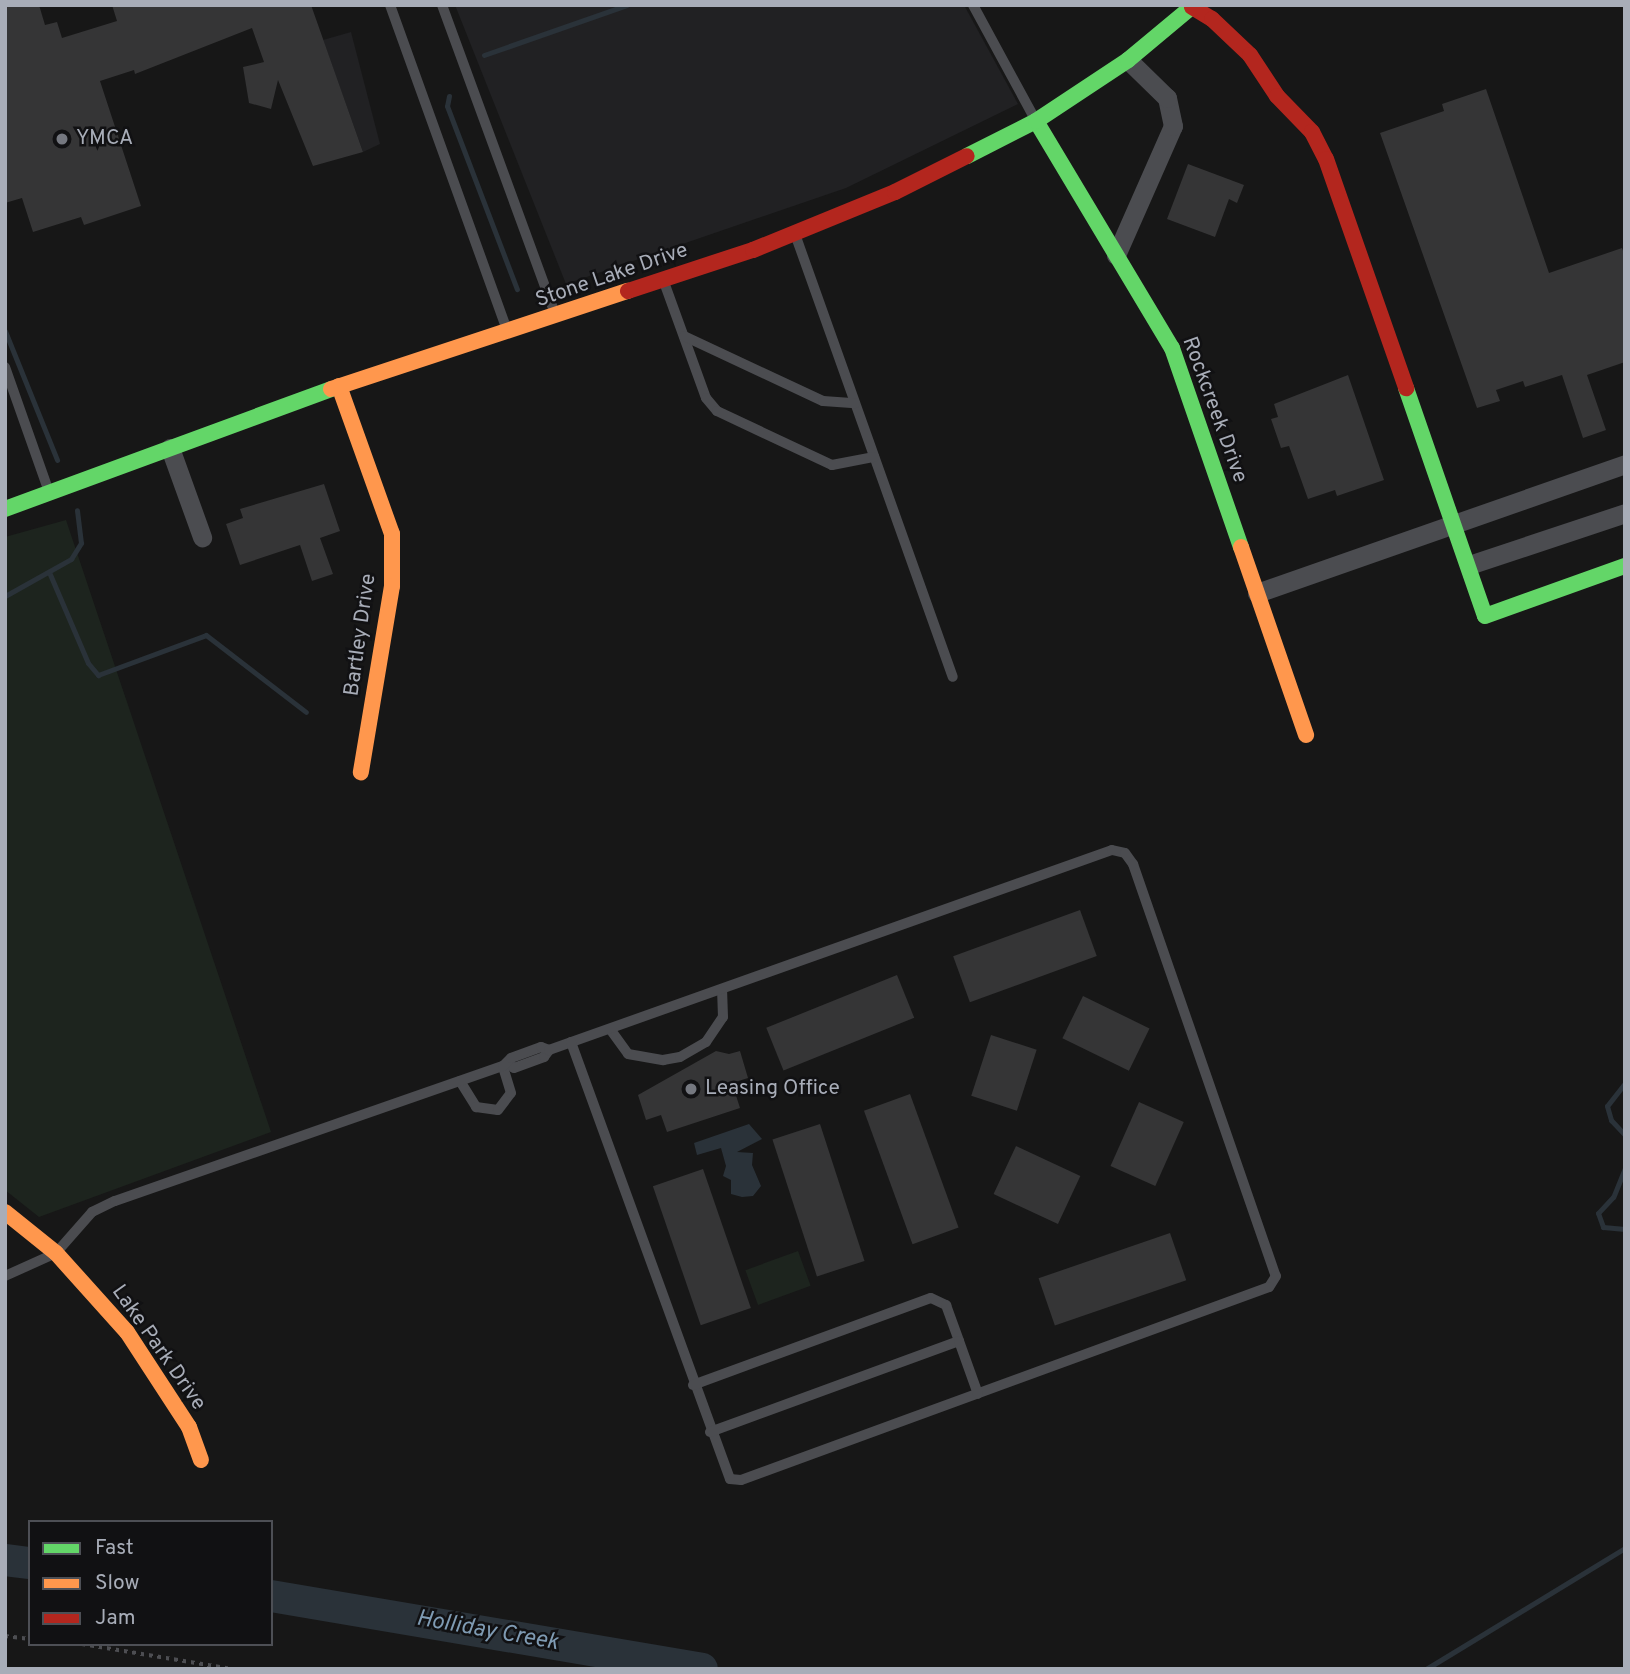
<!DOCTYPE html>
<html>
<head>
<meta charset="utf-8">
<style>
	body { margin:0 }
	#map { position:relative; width:1630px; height:1674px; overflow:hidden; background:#171717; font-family:Overpass,sans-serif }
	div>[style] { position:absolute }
	.built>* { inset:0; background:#212123 }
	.green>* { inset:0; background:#1d241e; transform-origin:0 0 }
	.water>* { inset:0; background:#2a3239 }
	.stream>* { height:5px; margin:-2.5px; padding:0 2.5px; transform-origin:2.5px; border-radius:2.5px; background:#2a3239 }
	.river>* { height:32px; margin:-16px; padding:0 16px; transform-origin:16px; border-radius:16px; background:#2a3239 }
	.building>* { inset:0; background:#353536; transform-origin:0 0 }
	.path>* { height:3.5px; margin-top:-1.75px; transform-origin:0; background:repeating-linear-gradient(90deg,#4d4e52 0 3.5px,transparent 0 8.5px) }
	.lane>* { height:10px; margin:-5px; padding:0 5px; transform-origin:5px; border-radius:5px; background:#4b4c50 }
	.street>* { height:19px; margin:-9.5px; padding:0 9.5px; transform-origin:9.5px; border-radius:9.5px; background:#4b4c50 }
	.fast>* { height:16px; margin:-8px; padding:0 8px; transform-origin:8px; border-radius:8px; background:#63d668 }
	.slow>* { height:16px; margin:-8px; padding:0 8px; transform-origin:8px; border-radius:8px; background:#ff974d }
	.jam>* { height:16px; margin:-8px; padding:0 8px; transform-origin:8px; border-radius:8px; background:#b3261e }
	.dots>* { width:19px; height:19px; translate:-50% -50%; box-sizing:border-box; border:4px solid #111113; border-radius:50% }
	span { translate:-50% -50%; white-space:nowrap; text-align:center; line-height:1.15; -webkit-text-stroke:5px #111113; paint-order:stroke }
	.poi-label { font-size:21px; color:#a8adb8 }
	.left { translate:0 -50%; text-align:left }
	.street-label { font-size:21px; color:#a8adb8 }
	.water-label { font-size:23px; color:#7f9bb3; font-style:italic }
	.frame { position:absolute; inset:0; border:7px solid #a8adb8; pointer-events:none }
	.legend { position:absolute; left:28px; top:1520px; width:245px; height:126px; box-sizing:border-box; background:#111113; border:2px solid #4d4f55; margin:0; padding:9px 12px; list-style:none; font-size:21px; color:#a8adb8 }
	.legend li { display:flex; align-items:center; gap:14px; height:35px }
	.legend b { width:35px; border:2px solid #4d4f55 }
</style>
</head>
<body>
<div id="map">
	<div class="built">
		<i style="clip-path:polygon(455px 5px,964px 5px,1018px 104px,846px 188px,566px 284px)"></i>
		<i style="clip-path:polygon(351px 32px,380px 144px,363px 152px,323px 40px)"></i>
	</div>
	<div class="green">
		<i style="clip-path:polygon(66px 520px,271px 1132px,39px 1217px,5px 1190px,5px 537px)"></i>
		<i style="left:798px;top:1251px;width:37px;height:56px;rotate:70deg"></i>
	</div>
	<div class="water">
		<i style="clip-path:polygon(749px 1124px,762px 1139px,737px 1152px,753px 1153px,752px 1165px,761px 1186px,753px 1196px,742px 1197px,731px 1194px,731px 1180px,723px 1176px,726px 1166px,721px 1148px,697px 1155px,694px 1143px)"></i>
	</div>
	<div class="stream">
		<i style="left:484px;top:55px;width:151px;rotate:-19.3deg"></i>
		<i style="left:449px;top:96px;width:10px;rotate:101deg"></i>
		<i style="left:447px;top:106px;width:196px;rotate:69.1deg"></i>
		<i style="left:5px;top:331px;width:139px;rotate:68deg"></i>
		<i style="left:49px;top:572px;width:99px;rotate:66.8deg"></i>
		<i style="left:88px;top:663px;width:16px;rotate:50deg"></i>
		<i style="left:98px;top:675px;width:115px;rotate:-20.3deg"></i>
		<i style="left:206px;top:635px;width:126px;rotate:37.6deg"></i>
		<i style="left:5px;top:596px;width:76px;rotate:-29.3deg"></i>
		<i style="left:71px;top:559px;width:19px;rotate:-58deg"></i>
		<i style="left:81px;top:543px;width:33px;rotate:-97deg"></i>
		<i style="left:1625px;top:1083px;width:29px;rotate:128deg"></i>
		<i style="left:1607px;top:1106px;width:15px;rotate:74deg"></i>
		<i style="left:1611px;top:1120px;width:21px;rotate:47deg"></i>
		<i style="left:1625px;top:1168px;width:31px;rotate:112deg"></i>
		<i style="left:1613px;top:1197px;width:22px;rotate:133deg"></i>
		<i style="left:1598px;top:1213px;width:15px;rotate:70deg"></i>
		<i style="left:1603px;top:1227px;width:22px;rotate:5deg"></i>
		<i style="left:1426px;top:1669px;width:233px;rotate:-31.3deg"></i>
	</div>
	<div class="river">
		<i style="left:5px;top:1560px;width:25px;rotate:7deg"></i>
		<i style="left:271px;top:1596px;width:437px;rotate:9.6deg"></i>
	</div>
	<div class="building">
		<i style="clip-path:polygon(5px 5px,39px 5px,45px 25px,57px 22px,62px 38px,117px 21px,112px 5px,311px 5px,363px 152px,313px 166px,278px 80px,271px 109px,249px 103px,243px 67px,264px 62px,252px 28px,135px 74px,134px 70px,100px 81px,141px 206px,84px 225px,81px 217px,33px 232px,22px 198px,5px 203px)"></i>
		<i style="clip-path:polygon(1486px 89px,1549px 273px,1622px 248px,1625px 256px,1625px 362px,1587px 375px,1606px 430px,1583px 438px,1562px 375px,1525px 387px,1523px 381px,1496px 390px,1500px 401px,1477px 408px,1380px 133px,1444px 111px,1442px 104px)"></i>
		<i style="clip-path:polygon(1188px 164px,1244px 185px,1237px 203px,1229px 199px,1215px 237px,1167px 219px)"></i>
		<i style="clip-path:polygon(1348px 375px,1384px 480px,1337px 496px,1335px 490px,1308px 499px,1289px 446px,1281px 448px,1271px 419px,1278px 417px,1274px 404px)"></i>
		<i style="clip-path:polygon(324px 484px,340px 531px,320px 538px,333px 574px,312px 581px,300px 545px,240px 565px,226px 524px,243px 518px,240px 509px)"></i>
		<i style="left:1080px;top:910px;width:49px;height:135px;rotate:70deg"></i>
		<i style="left:897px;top:975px;width:46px;height:141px;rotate:68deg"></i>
		<i style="left:1083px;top:996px;width:74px;height:47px;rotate:26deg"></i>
		<i style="left:991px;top:1035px;width:48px;height:64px;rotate:18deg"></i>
		<i style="clip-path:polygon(716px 1051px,729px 1054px,740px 1051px,748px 1078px,732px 1083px,740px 1108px,667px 1132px,661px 1115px,646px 1120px,638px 1095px)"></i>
		<i style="left:910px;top:1094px;width:142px;height:49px;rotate:70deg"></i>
		<i style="left:1139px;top:1102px;width:49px;height:70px;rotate:24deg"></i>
		<i style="left:820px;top:1124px;width:144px;height:50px;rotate:72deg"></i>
		<i style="left:1016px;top:1146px;width:71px;height:53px;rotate:25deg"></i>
		<i style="left:703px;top:1169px;width:147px;height:53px;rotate:71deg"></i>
		<i style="left:1170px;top:1233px;width:50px;height:139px;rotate:71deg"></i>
	</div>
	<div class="path">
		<i style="left:5px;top:1636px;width:25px;rotate:7deg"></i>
		<i style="left:82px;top:1644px;width:152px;rotate:9.5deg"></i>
	</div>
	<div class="lane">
		<i style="left:390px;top:5px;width:343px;rotate:70.2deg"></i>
		<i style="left:442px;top:5px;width:329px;rotate:69.9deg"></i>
		<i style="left:973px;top:5px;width:130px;rotate:61.5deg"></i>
		<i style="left:795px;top:234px;width:470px;rotate:70.4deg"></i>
		<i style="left:664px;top:282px;width:123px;rotate:70.1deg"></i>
		<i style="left:706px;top:398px;width:17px;rotate:50deg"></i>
		<i style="left:717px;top:411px;width:127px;rotate:25.2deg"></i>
		<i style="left:832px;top:465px;width:43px;rotate:-10.8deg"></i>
		<i style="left:684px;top:336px;width:153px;rotate:25.1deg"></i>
		<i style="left:823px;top:401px;width:32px;rotate:4deg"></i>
		<i style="left:5px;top:367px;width:133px;rotate:70.6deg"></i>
		<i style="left:610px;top:1029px;width:31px;rotate:54deg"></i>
		<i style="left:628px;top:1054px;width:36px;rotate:10deg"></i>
		<i style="left:663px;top:1060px;width:17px;rotate:-10deg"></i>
		<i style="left:680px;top:1057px;width:30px;rotate:-30deg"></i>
		<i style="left:706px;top:1042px;width:30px;rotate:-56deg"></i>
		<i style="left:723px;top:1017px;width:28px;rotate:-92deg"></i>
		<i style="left:509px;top:1064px;width:6px;rotate:39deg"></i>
		<i style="left:514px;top:1068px;width:32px;rotate:-20deg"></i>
		<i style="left:544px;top:1057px;width:9px;rotate:-54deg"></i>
		<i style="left:460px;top:1081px;width:31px;rotate:58deg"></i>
		<i style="left:476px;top:1107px;width:22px;rotate:8deg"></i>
		<i style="left:498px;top:1110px;width:21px;rotate:-53deg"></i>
		<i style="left:511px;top:1093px;width:28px;rotate:-107deg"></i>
		<i style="left:5px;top:1276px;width:56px;rotate:-24.3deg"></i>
		<i style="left:56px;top:1253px;width:55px;rotate:-48.7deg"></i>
		<i style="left:92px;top:1212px;width:25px;rotate:-26deg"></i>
		<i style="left:115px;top:1201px;width:411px;rotate:-19.2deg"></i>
		<i style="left:503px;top:1066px;width:11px;rotate:-45deg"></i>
		<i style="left:511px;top:1058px;width:32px;rotate:-20deg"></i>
		<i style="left:541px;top:1047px;width:9px;rotate:21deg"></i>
		<i style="left:549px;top:1050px;width:597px;rotate:-19.56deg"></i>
		<i style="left:1112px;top:850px;width:13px;rotate:13deg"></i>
		<i style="left:1125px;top:853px;width:14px;rotate:54deg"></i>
		<i style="left:1133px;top:864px;width:436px;rotate:70.9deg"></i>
		<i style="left:1276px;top:1276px;width:13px;rotate:122deg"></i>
		<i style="left:1269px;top:1287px;width:562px;rotate:159.92deg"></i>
		<i style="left:741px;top:1480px;width:11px;rotate:-175deg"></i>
		<i style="left:730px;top:1479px;width:465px;rotate:-110deg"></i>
		<i style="left:693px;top:1385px;width:253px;rotate:-20.1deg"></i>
		<i style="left:931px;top:1298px;width:17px;rotate:25deg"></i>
		<i style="left:946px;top:1305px;width:38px;rotate:70deg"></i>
		<i style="left:710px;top:1432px;width:265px;rotate:-20.1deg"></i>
		<i style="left:959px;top:1341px;width:56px;rotate:70.3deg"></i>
	</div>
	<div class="street">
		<i style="left:1116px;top:255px;width:141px;rotate:-66.2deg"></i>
		<i style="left:1173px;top:126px;width:29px;rotate:-102deg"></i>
		<i style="left:1167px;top:98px;width:54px;rotate:-135.7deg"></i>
		<i style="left:170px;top:448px;width:95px;rotate:70.2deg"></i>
		<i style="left:1469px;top:565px;width:164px;rotate:-18.4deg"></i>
		<i style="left:1257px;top:593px;width:390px;rotate:-19.3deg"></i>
	</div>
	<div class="fast">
		<i style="left:1036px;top:121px;width:265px;rotate:59.1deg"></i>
		<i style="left:1172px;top:348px;width:211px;rotate:70.9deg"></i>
		<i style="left:967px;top:156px;width:77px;rotate:-26.9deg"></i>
		<i style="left:1036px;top:121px;width:110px;rotate:-33.5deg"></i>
		<i style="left:1128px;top:60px;width:86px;rotate:-39.8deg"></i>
		<i style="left:1406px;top:388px;width:241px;rotate:70.9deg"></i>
		<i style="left:1485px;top:616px;width:149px;rotate:-19.7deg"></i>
		<i style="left:5px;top:509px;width:347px;rotate:-20.2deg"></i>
	</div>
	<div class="slow">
		<i style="left:339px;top:386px;width:157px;rotate:70.3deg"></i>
		<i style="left:392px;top:534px;width:52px;rotate:90deg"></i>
		<i style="left:392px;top:586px;width:189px;rotate:99.5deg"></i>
		<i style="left:331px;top:389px;width:313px;rotate:-18.3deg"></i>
		<i style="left:1241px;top:547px;width:199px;rotate:70.9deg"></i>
		<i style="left:5px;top:1212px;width:65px;rotate:38.8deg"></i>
		<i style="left:56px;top:1253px;width:106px;rotate:48.1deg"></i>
		<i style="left:127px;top:1332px;width:113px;rotate:56.9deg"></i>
		<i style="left:189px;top:1427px;width:35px;rotate:70deg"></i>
	</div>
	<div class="jam">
		<i style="left:1192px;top:7px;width:23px;rotate:31deg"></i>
		<i style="left:1212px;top:19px;width:52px;rotate:43.5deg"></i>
		<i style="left:1250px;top:55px;width:49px;rotate:56.6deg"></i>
		<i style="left:1277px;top:96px;width:50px;rotate:45.8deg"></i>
		<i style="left:1312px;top:132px;width:30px;rotate:63deg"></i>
		<i style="left:1326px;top:159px;width:243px;rotate:70.7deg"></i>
		<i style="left:628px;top:291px;width:132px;rotate:-18.2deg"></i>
		<i style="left:753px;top:250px;width:153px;rotate:-22.2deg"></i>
		<i style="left:895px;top:192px;width:80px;rotate:-26.6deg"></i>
	</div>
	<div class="dots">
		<i style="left:62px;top:139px;background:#757880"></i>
		<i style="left:691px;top:1089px;background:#757880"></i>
	</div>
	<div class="poi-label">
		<span class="left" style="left:76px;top:139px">YMCA</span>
		<span class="left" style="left:705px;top:1089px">Leasing Office</span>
	</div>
	<div class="street-label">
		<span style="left:612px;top:276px;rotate:-19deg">Stone Lake Drive</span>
		<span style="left:1214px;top:410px;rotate:70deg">Rockcreek Drive</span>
		<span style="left:361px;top:635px;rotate:-82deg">Bartley Drive</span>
		<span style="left:158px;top:1348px;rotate:55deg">Lake Park Drive</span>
	</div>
	<div class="water-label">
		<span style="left:487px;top:1632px;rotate:10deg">Holliday Creek</span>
	</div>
	<div class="frame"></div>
	<ul class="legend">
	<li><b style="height:9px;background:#63d668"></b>Fast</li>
	<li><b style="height:9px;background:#ff974d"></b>Slow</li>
	<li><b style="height:9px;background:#b3261e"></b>Jam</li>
	</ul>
</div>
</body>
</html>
